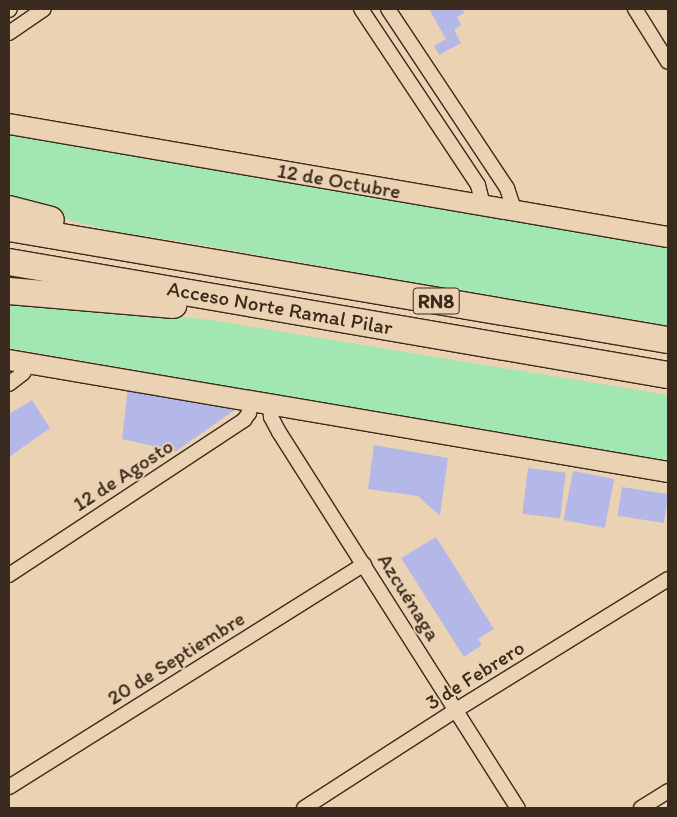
<!DOCTYPE html>
<html>
<head>
<meta charset="utf-8">
<style>
	body { margin:0 }
	#map { position:relative; width:677px; height:817px; overflow:hidden; background:#ead2b2; font-family:Itim,sans-serif }
	div>[style] { position:absolute }
	.green>* { inset:0; background:#a2e7b2 }
	.building>* { inset:0; background:#b3b8e9; transform-origin:0 0 }
	.roads { filter:drop-shadow(1px 0 #3b2a1e) drop-shadow(-1px 0 #3b2a1e) drop-shadow(0 1px #3b2a1e) drop-shadow(0 -1px #3b2a1e) }
	.street>* { height:14px; margin:-7px; padding:0 7px; transform-origin:7px; border-radius:7px; background:#ead2b2 }
	.secondary>* { height:20px; margin:-10px; padding:0 10px; transform-origin:10px; border-radius:10px; background:#ead2b2 }
	.highway>* { height:26px; margin:-13px; padding:0 13px; transform-origin:13px; border-radius:13px; background:#ead2b2 }
	span { translate:-50% -50%; white-space:nowrap; text-align:center; line-height:1.15; -webkit-text-stroke:4px #ead2b2; paint-order:stroke }
	.shield-label span { padding:1px 4px; background:#ead2b2; border:1px solid; border-radius:4px; -webkit-text-stroke-width:0 }
	.shield-label { font-size:20px; color:#3b2a1e; font-weight:700 }
	.street-label { font-size:21px; color:#3b2a1e }
	.frame { position:absolute; inset:0; border:10px solid #3b2a1e; pointer-events:none }
</style>
</head>
<body>
<div id="map">
	<div class="green">
		<i style="clip-path:polygon(9px 134px,668px 248px,668px 327px,173px 240px,115px 232px,9px 204px)"></i>
		<i style="clip-path:polygon(9px 298px,210px 320px,668px 395px,668px 464px,9px 348px)"></i>
	</div>
	<div class="building">
		<i style="clip-path:polygon(429px 9px,462px 9px,464px 13px,457px 17px,461px 25px,454px 30px,461px 43px,439px 55px,434px 46px,446px 39px)"></i>
		<i style="clip-path:polygon(128px 388px,235px 405px,236px 409px,176px 451px,122px 439px)"></i>
		<i style="clip-path:polygon(32px 400px,50px 428px,9px 457px,9px 414px)"></i>
		<i style="clip-path:polygon(374px 445px,448px 458px,440px 516px,418px 496px,368px 489px)"></i>
		<i style="left:528px;top:468px;width:38px;height:46px;rotate:7deg"></i>
		<i style="left:573px;top:471px;width:42px;height:50px;rotate:11deg"></i>
		<i style="left:622px;top:487px;width:47px;height:29px;rotate:9deg"></i>
		<i style="clip-path:polygon(436px 537px,494px 629px,478px 639px,482px 645px,464px 657px,401px 558px)"></i>
	</div>
	<div class="roads">
		<div class="street">
			<i style="left:361px;top:9px;width:211px;rotate:56.4deg"></i>
			<i style="left:478px;top:185px;width:21px;rotate:76deg"></i>
			<i style="left:388px;top:9px;width:215px;rotate:56.4deg"></i>
			<i style="left:507px;top:188px;width:25px;rotate:72deg"></i>
			<i style="left:635px;top:9px;width:62px;rotate:58.1deg"></i>
			<i style="left:9px;top:10px;width:1px;rotate:-45deg"></i>
			<i style="left:9px;top:33px;width:42px;rotate:-34.4deg"></i>
			<i style="left:9px;top:384px;width:18px;rotate:-38deg"></i>
			<i style="left:23px;top:373px;width:13px;rotate:-58deg"></i>
			<i style="left:270px;top:406px;width:11px;rotate:85deg"></i>
			<i style="left:271px;top:417px;width:17px;rotate:62deg"></i>
			<i style="left:279px;top:432px;width:446px;rotate:57.6deg"></i>
			<i style="left:9px;top:575px;width:282px;rotate:-33.4deg"></i>
			<i style="left:244px;top:420px;width:9px;rotate:-54deg"></i>
			<i style="left:249px;top:413px;width:11px;rotate:-90deg"></i>
			<i style="left:9px;top:787px;width:419px;rotate:-32.1deg"></i>
			<i style="left:304px;top:808px;width:181px;rotate:-32.8deg"></i>
			<i style="left:456px;top:710px;width:249px;rotate:-31.7deg"></i>
			<i style="left:641px;top:808px;width:32px;rotate:-32deg"></i>
		</div>
		<div class="secondary">
			<i style="left:9px;top:124px;width:669px;rotate:9.73deg"></i>
			<i style="left:9px;top:360px;width:668px;rotate:9.65deg"></i>
		</div>
		<div class="highway">
			<i style="left:9px;top:209px;width:43px;rotate:14.7deg"></i>
			<i style="left:9px;top:228px;width:668px;rotate:9.65deg"></i>
			<i style="left:9px;top:262px;width:669px;rotate:9.73deg"></i>
			<i style="left:9px;top:291px;width:165px;rotate:4.9deg"></i>
		</div>
	</div>
	<div class="shield-label">
		<span style="left:436px;top:301px">RN8</span>
	</div>
	<div class="street-label">
		<span style="left:339px;top:181px;rotate:10deg">12 de Octubre</span>
		<span style="left:280px;top:308px;rotate:10deg">Acceso Norte Ramal Pilar</span>
		<span style="left:123px;top:475px;rotate:-33deg">12 de Agosto</span>
		<span style="left:409px;top:597px;rotate:58deg">Azcuénaga</span>
		<span style="left:176px;top:658px;rotate:-32deg">20 de Septiembre</span>
		<span style="left:475px;top:675px;rotate:-32deg">3 de Febrero</span>
	</div>
	<div class="frame"></div>
</div>
</body>
</html>
